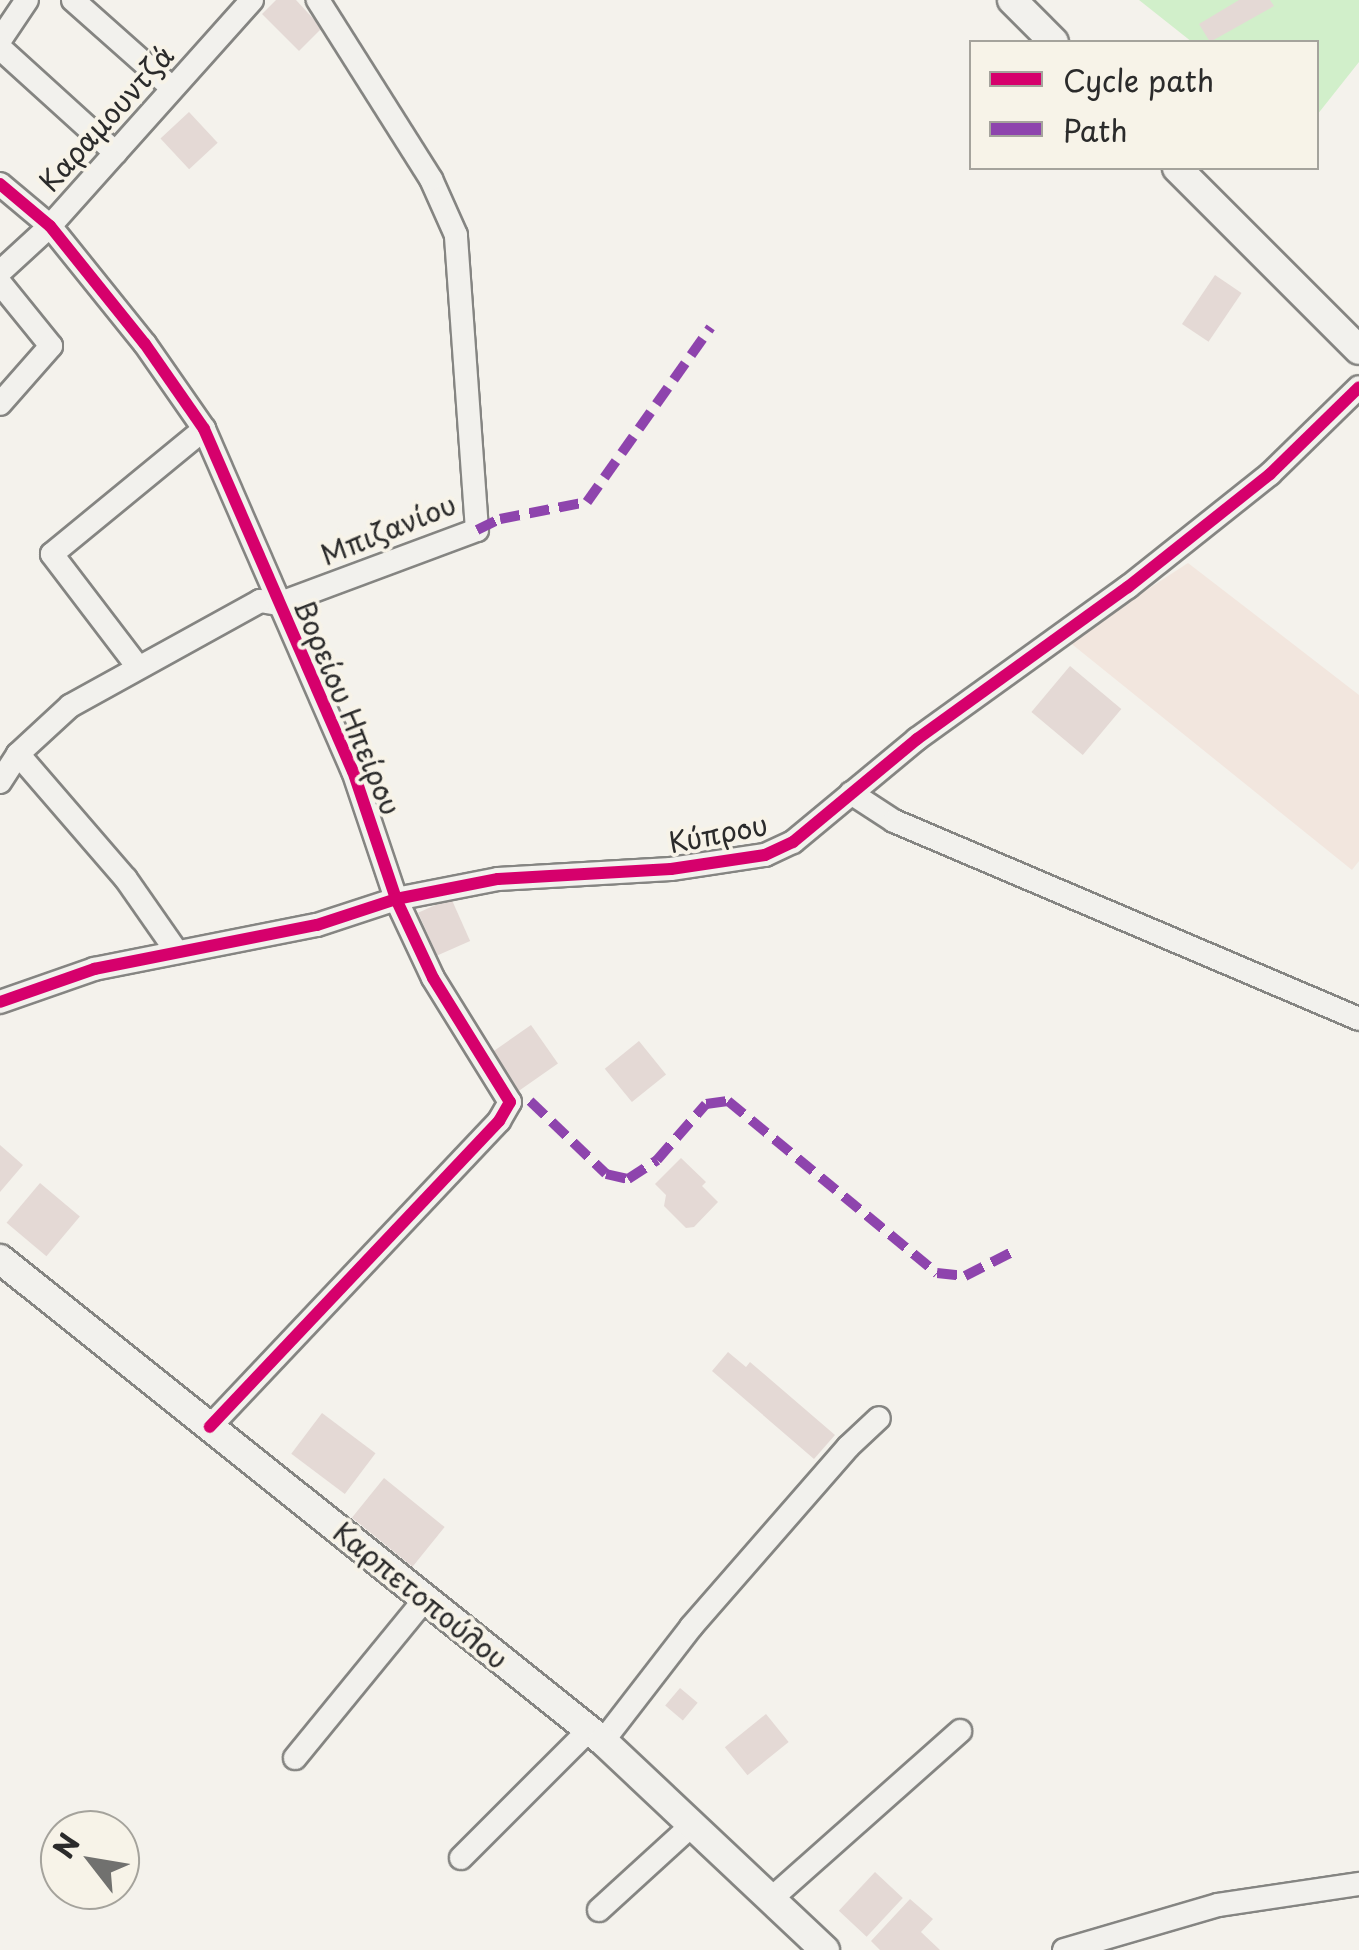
<!DOCTYPE html>
<html>
<head>
<meta charset="utf-8">
<style>
	body { margin:0 }
	#map { position:relative; width:1359px; height:1950px; overflow:hidden; background:#f4f2ec; font-family:"Playpen Sans",sans-serif }
	div>[style] { position:absolute }
	.built>* { inset:0; background:#f2e6de }
	.green>* { inset:0; background:#d1efca }
	.building>* { inset:0; background:#e4d9d5; transform-origin:0 0 }
	.roads { filter:drop-shadow(2px 0 #858582) drop-shadow(-2px 0 #858582) drop-shadow(0 2px #858582) drop-shadow(0 -2px #858582) }
	.minor>* { height:22px; margin:-11px; padding:0 11px; transform-origin:11px; border-radius:11px; background:#f2f1ed }
	.major>* { height:28px; margin:-14px; padding:0 14px; transform-origin:14px; border-radius:14px; background:#f2f1ed }
	.quiet>* { height:10px; margin-top:-5px; transform-origin:0; background:repeating-linear-gradient(90deg,#8e44ad 0 20px,transparent 0 30px) }
	.cycleway>* { height:12px; margin:-6px; padding:0 6px; transform-origin:6px; border-radius:6px; background:#d6006c }
	span { translate:-50% -50%; white-space:nowrap; text-align:center; line-height:1.15; -webkit-text-stroke:8px #f7f3e8; paint-order:stroke }
	.street-label { font-size:28px; color:#2b2b2b }
	.legend { position:absolute; left:969px; top:40px; width:350px; height:130px; box-sizing:border-box; background:#f7f3e8; border:2px solid #a5a39c; margin:0; padding:12px 18px; list-style:none; font-size:30px; color:#2b2b2b }
	.legend li { display:flex; align-items:center; gap:20px; height:50px }
	.legend b { width:50px; border:2px solid #a5a39c }
	.north { position:absolute; left:40px; top:1810px; width:100px; height:100px; box-sizing:border-box; background:#f7f3e8; border:2px solid #a5a39c; border-radius:50%; rotate:301deg; font-size:28px; font-weight:700; line-height:40px; text-align:center; color:#2b2b2b }
	.north::after { content:''; display:block; margin:auto; width:35px; height:45px; background:#71716f; clip-path:polygon(50% 0,100% 100%,50% 72%,0 100%) }
</style>
</head>
<body>
<div id="map">
	<div class="built">
		<i style="clip-path:polygon(1188px 563px,1359px 695px,1359px 861px,1352px 870px,1068px 641px)"></i>
	</div>
	<div class="green">
		<i style="clip-path:polygon(1139px 0,1359px 0,1359px 62px,1317px 115px,1316px 42px,1192px 42px)"></i>
	</div>
	<div class="building">
		<i style="clip-path:polygon(276px 0,296px 0,322px 28px,299px 51px,262px 14px)"></i>
		<i style="clip-path:polygon(1239px 0,1270px 0,1274px 6px,1210px 42px,1199px 24px)"></i>
		<i style="left:189px;top:112px;width:42px;height:39px;rotate:47deg"></i>
		<i style="left:1215px;top:275px;width:32px;height:59px;rotate:34deg"></i>
		<i style="left:1070px;top:666px;width:67px;height:60px;rotate:40deg"></i>
		<i style="left:451px;top:898px;width:47px;height:36px;rotate:66deg"></i>
		<i style="left:531px;top:1025px;width:47px;height:48px;rotate:55deg"></i>
		<i style="left:639px;top:1041px;width:43px;height:44px;rotate:51deg"></i>
		<i style="clip-path:polygon(0 1145px,23px 1165px,0 1192px)"></i>
		<i style="clip-path:polygon(681px 1158px,706px 1182px,702px 1186px,718px 1202px,694px 1227px,686px 1228px,664px 1206px,666px 1195px,655px 1184px)"></i>
		<i style="left:40px;top:1183px;width:52px;height:52px;rotate:40deg"></i>
		<i style="clip-path:polygon(728px 1352px,746px 1367px,750px 1362px,835px 1435px,814px 1459px,712px 1371px)"></i>
		<i style="left:322px;top:1413px;width:67px;height:51px;rotate:37deg"></i>
		<i style="left:384px;top:1478px;width:78px;height:51px;rotate:39deg"></i>
		<i style="left:680px;top:1688px;width:23px;height:23px;rotate:40deg"></i>
		<i style="left:766px;top:1714px;width:36px;height:53px;rotate:51deg"></i>
		<i style="left:875px;top:1872px;width:38px;height:53px;rotate:43deg"></i>
		<i style="clip-path:polygon(910px 1899px,933px 1919px,921px 1932px,940px 1950px,880px 1950px,871px 1941px)"></i>
	</div>
	<div class="roads">
		<div class="minor">
			<i style="left:73px;top:0;width:132px;rotate:41.6deg"></i>
			<i style="left:0;top:40px;width:48px;rotate:-56deg"></i>
			<i style="left:0;top:48px;width:156px;rotate:42.2deg"></i>
			<i style="left:0;top:184px;width:65px;rotate:40deg"></i>
			<i style="left:50px;top:226px;width:151px;rotate:51.2deg"></i>
			<i style="left:145px;top:344px;width:103px;rotate:55.2deg"></i>
			<i style="left:204px;top:429px;width:373px;rotate:66.5deg"></i>
			<i style="left:353px;top:771px;width:135px;rotate:71.4deg"></i>
			<i style="left:396px;top:899px;width:87px;rotate:64.9deg"></i>
			<i style="left:433px;top:978px;width:146px;rotate:58.2deg"></i>
			<i style="left:510px;top:1102px;width:22px;rotate:120deg"></i>
			<i style="left:499px;top:1121px;width:421px;rotate:133.4deg"></i>
			<i style="left:0;top:272px;width:68px;rotate:-42.6deg"></i>
			<i style="left:50px;top:226px;width:303px;rotate:-48.2deg"></i>
			<i style="left:0;top:283px;width:81px;rotate:51deg"></i>
			<i style="left:51px;top:346px;width:77px;rotate:131.3deg"></i>
			<i style="left:138px;top:667px;width:142px;rotate:-127.3deg"></i>
			<i style="left:52px;top:554px;width:197px;rotate:-39.4deg"></i>
			<i style="left:18px;top:754px;width:165px;rotate:49.2deg"></i>
			<i style="left:126px;top:879px;width:89px;rotate:55.1deg"></i>
			<i style="left:0;top:782px;width:33px;rotate:-57deg"></i>
			<i style="left:18px;top:754px;width:71px;rotate:-42.7deg"></i>
			<i style="left:70px;top:706px;width:217px;rotate:-28.9deg"></i>
			<i style="left:260px;top:601px;width:18px;rotate:9deg"></i>
			<i style="left:278px;top:604px;width:212px;rotate:-20.4deg"></i>
			<i style="left:477px;top:530px;width:296px;rotate:-94.1deg"></i>
			<i style="left:456px;top:235px;width:61px;rotate:-114.1deg"></i>
			<i style="left:431px;top:179px;width:212px;rotate:-122.3deg"></i>
			<i style="left:851px;top:793px;width:51px;rotate:33.1deg"></i>
			<i style="left:894px;top:821px;width:505px;rotate:23.06deg"></i>
			<i style="left:0;top:1002px;width:100px;rotate:-19.3deg"></i>
			<i style="left:94px;top:969px;width:227px;rotate:-11.2deg"></i>
			<i style="left:317px;top:925px;width:83px;rotate:-18.2deg"></i>
			<i style="left:396px;top:899px;width:104px;rotate:-11.1deg"></i>
			<i style="left:498px;top:879px;width:173px;rotate:-3.3deg"></i>
			<i style="left:671px;top:869px;width:95px;rotate:-8.5deg"></i>
			<i style="left:765px;top:855px;width:31px;rotate:-25deg"></i>
			<i style="left:793px;top:842px;width:161px;rotate:-39.7deg"></i>
			<i style="left:917px;top:739px;width:260px;rotate:-35.8deg"></i>
			<i style="left:1128px;top:587px;width:181px;rotate:-38.5deg"></i>
			<i style="left:1270px;top:474px;width:124px;rotate:-44.3deg"></i>
			<i style="left:603px;top:1741px;width:144px;rotate:-52.3deg"></i>
			<i style="left:691px;top:1627px;width:239px;rotate:-48.9deg"></i>
			<i style="left:848px;top:1447px;width:42px;rotate:-43.1deg"></i>
			<i style="left:295px;top:1758px;width:207px;rotate:-50.7deg"></i>
			<i style="left:461px;top:1858px;width:181px;rotate:-45deg"></i>
			<i style="left:771px;top:1899px;width:253px;rotate:-41.6deg"></i>
			<i style="left:599px;top:1910px;width:126px;rotate:-42.4deg"></i>
			<i style="left:1064px;top:1950px;width:160px;rotate:-16.3deg"></i>
			<i style="left:1218px;top:1905px;width:143px;rotate:-8.5deg"></i>
		</div>
		<div class="major">
			<i style="left:1012px;top:0;width:59px;rotate:45deg"></i>
			<i style="left:1177px;top:168px;width:257px;rotate:45deg"></i>
			<i style="left:0;top:1259px;width:772px;rotate:38.64deg"></i>
			<i style="left:603px;top:1741px;width:305px;rotate:43.3deg"></i>
		</div>
	</div>
	<div class="quiet">
		<i style="left:477px;top:530px;width:25px;rotate:-26deg"></i>
		<i style="left:500px;top:519px;width:89px;rotate:-11.1deg"></i>
		<i style="left:587px;top:502px;width:214px;rotate:-54.7deg"></i>
		<i style="left:530px;top:1101px;width:105px;rotate:43.8deg"></i>
		<i style="left:606px;top:1174px;width:23px;rotate:13deg"></i>
		<i style="left:628px;top:1179px;width:35px;rotate:-33deg"></i>
		<i style="left:657px;top:1160px;width:74px;rotate:-48.8deg"></i>
		<i style="left:706px;top:1104px;width:22px;rotate:-8deg"></i>
		<i style="left:728px;top:1101px;width:271px;rotate:39.5deg"></i>
		<i style="left:937px;top:1273px;width:28px;rotate:6deg"></i>
		<i style="left:965px;top:1276px;width:55px;rotate:-27deg"></i>
	</div>
	<div class="cycleway">
		<i style="left:0;top:184px;width:65px;rotate:40deg"></i>
		<i style="left:50px;top:226px;width:151px;rotate:51.2deg"></i>
		<i style="left:145px;top:344px;width:103px;rotate:55.2deg"></i>
		<i style="left:204px;top:429px;width:373px;rotate:66.5deg"></i>
		<i style="left:353px;top:771px;width:135px;rotate:71.4deg"></i>
		<i style="left:396px;top:899px;width:87px;rotate:64.9deg"></i>
		<i style="left:433px;top:978px;width:146px;rotate:58.2deg"></i>
		<i style="left:510px;top:1102px;width:22px;rotate:120deg"></i>
		<i style="left:499px;top:1121px;width:421px;rotate:133.4deg"></i>
		<i style="left:0;top:1002px;width:100px;rotate:-19.3deg"></i>
		<i style="left:94px;top:969px;width:227px;rotate:-11.2deg"></i>
		<i style="left:317px;top:925px;width:83px;rotate:-18.2deg"></i>
		<i style="left:396px;top:899px;width:104px;rotate:-11.1deg"></i>
		<i style="left:498px;top:879px;width:173px;rotate:-3.3deg"></i>
		<i style="left:671px;top:869px;width:95px;rotate:-8.5deg"></i>
		<i style="left:765px;top:855px;width:31px;rotate:-25deg"></i>
		<i style="left:793px;top:842px;width:161px;rotate:-39.7deg"></i>
		<i style="left:917px;top:739px;width:260px;rotate:-35.8deg"></i>
		<i style="left:1128px;top:587px;width:181px;rotate:-38.5deg"></i>
		<i style="left:1270px;top:474px;width:124px;rotate:-44.3deg"></i>
	</div>
	<div class="street-label">
		<span style="left:106px;top:118px;rotate:-48deg">Καραμουντζά</span>
		<span style="left:388px;top:529px;rotate:-22deg">Μπιζανίου</span>
		<span style="left:348px;top:707px;rotate:67deg">Βορείου Ηπείρου</span>
		<span style="left:718px;top:833px;rotate:-11deg">Κύπρου</span>
		<span style="left:421px;top:1595px;rotate:39deg">Καρπετοπούλου</span>
	</div>
	<ul class="legend">
	<li><b style="height:12px;background:#d6006c"></b>Cycle path</li>
	<li><b style="height:12px;background:#8e44ad"></b>Path</li>
	</ul>
	<div class="north">N</div>
</div>
</body>
</html>
